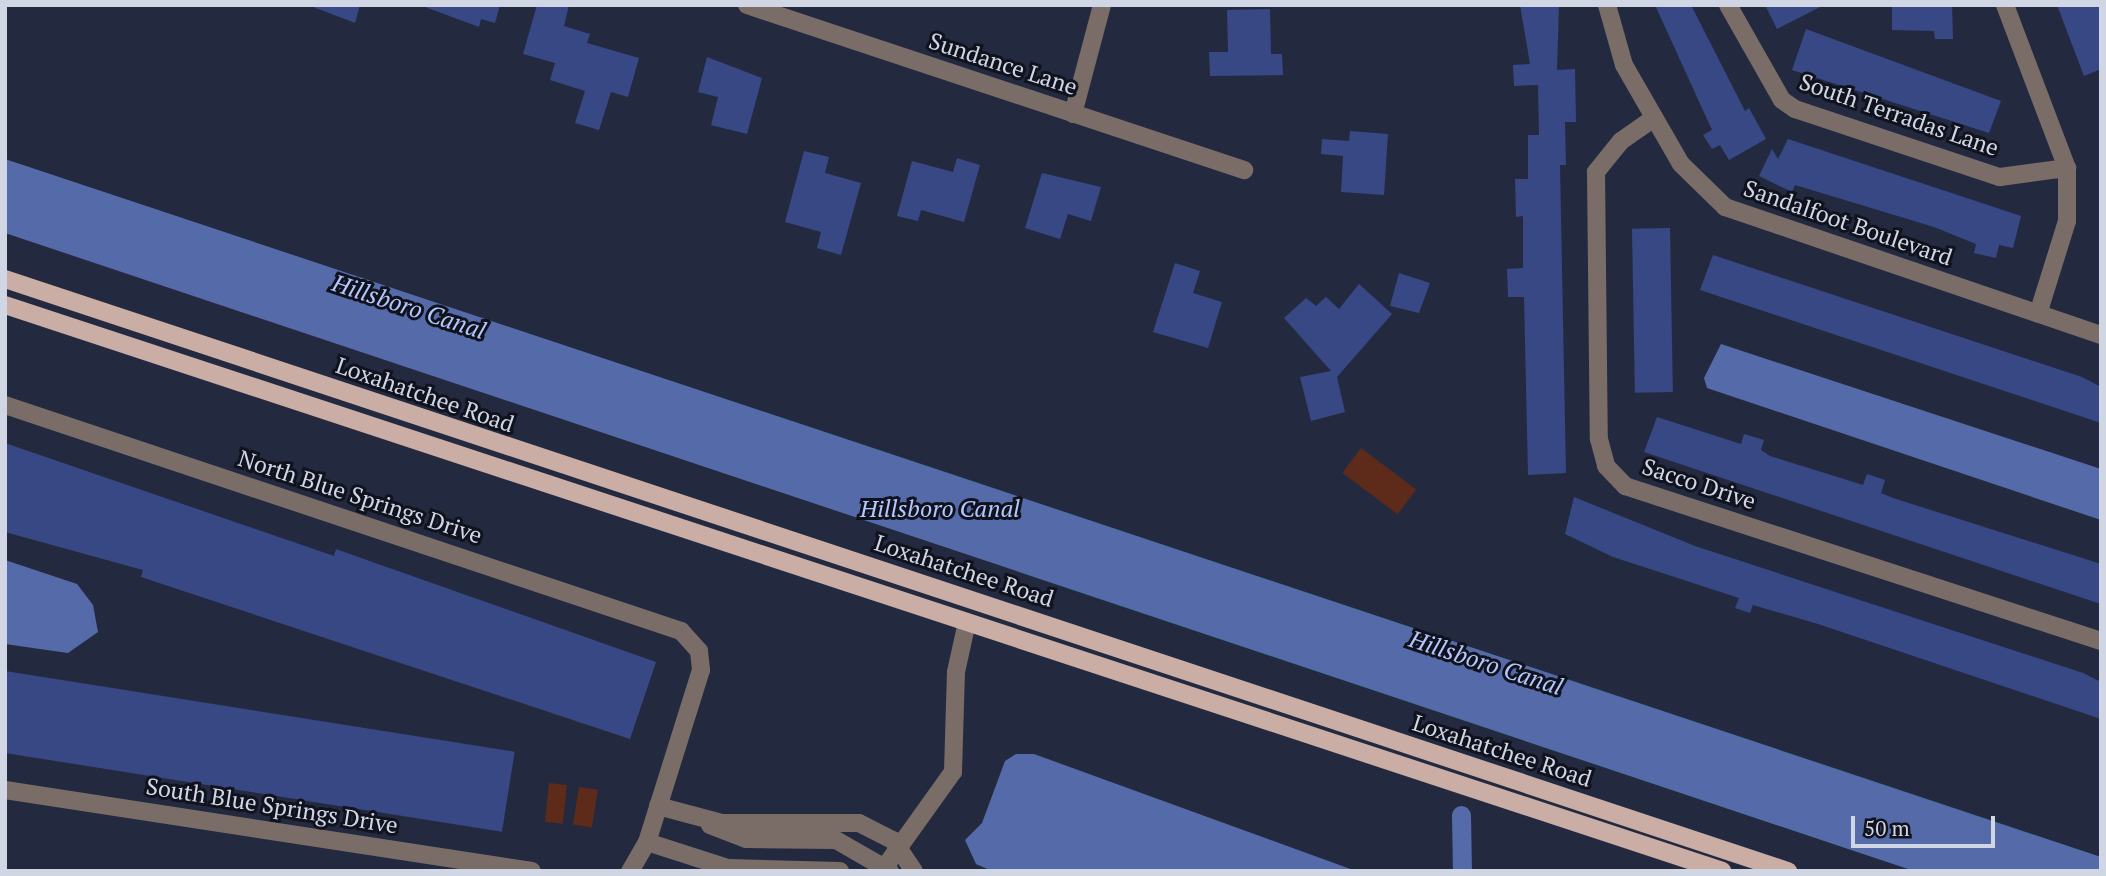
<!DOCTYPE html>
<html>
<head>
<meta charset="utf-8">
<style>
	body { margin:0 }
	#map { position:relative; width:2106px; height:876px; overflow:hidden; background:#232a40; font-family:"PT Serif",serif }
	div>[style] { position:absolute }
	.green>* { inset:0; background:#5e2a19; transform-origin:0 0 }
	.water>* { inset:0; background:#556aa9 }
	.canal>* { height:19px; margin:-9.5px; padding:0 9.5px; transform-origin:9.5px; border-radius:9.5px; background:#556aa9 }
	.building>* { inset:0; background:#374885; transform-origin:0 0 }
	.minor>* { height:18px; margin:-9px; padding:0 9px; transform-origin:9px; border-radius:9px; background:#7a6d68 }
	.major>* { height:18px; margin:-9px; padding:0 9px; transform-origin:9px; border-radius:9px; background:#caaea5 }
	span { translate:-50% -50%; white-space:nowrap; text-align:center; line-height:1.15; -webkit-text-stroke:6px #10131d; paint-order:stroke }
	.street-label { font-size:23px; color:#d1d6e5 }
	.water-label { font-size:24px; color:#b3c6fd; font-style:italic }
	.frame { position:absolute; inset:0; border:7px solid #d1d6e5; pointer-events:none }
	.scale { position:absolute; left:1851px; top:816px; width:144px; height:32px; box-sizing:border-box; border:4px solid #d1d6e5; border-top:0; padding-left:9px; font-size:21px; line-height:24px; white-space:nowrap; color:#d1d6e5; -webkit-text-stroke:5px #10131d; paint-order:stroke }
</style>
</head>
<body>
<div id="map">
	<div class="green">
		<i style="left:1361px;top:448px;width:69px;height:31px;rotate:37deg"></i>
		<i style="left:549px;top:783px;width:18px;height:39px;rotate:6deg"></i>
		<i style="left:579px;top:787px;width:19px;height:38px;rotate:9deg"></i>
	</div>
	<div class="water">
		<i style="clip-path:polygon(5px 159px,2101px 857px,2101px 871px,1914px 871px,5px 233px)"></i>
		<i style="clip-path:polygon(1721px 344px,2101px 469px,2101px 520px,1707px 388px,1704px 378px)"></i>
		<i style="clip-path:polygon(5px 560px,77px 584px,93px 605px,98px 632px,68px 653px,5px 644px)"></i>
		<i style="clip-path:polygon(1016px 754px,1034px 754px,1356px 871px,992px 871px,976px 864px,965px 840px,982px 823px,1005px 761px)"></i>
	</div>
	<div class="canal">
		<i style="left:1461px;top:815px;width:56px;rotate:89deg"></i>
	</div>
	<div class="building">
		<i style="clip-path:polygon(308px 5px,360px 5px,355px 23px)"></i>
		<i style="clip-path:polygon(420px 5px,500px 5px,495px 23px,481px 19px,479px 27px)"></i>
		<i style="clip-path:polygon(537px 5px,569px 5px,564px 26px,590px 34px,587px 43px,639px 58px,628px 97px,611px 92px,599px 130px,575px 123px,585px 91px,550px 80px,555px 63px,523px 54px)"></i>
		<i style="clip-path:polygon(1520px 5px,1559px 5px,1557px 70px,1575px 69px,1576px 122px,1565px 122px,1566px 165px,1560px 165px,1566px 473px,1528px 475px,1524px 297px,1508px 297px,1507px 269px,1523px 268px,1523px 216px,1516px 217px,1515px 179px,1528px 179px,1528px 135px,1539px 135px,1538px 85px,1514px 86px,1513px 65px,1530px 64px)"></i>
		<i style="clip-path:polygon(1655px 5px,1691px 5px,1745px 111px,1749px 108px,1766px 139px,1729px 160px,1720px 145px,1712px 149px,1703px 135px,1712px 130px)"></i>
		<i style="clip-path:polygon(1765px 5px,1824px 5px,1777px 29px)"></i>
		<i style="clip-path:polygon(1892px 5px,1952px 5px,1953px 39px,1935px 39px,1934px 31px,1892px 30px)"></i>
		<i style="clip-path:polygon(2057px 5px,2101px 5px,2101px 69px,2084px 76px)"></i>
		<i style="clip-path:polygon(1270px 9px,1271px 54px,1282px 54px,1283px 75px,1210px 76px,1209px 52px,1228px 52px,1227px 10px)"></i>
		<i style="clip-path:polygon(1806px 29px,2001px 101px,1989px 133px,1792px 70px)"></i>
		<i style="clip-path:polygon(707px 57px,762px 78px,747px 134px,711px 125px,718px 97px,698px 92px)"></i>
		<i style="clip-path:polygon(1350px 131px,1388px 134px,1384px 195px,1341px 192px,1343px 156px,1321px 154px,1322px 139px,1349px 141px)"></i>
		<i style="clip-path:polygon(1788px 139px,2021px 216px,2013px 248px,1999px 245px,1996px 258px,1974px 253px,1976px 244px,1934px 227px,1795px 185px,1792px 192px,1759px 176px,1772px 149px,1778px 159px)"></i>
		<i style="clip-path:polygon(804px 151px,829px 157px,825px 173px,861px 183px,841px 255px,817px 248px,821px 232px,785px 222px)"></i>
		<i style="clip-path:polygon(957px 158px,980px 165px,964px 222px,921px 210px,918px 221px,897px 216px,912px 161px,953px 172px)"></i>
		<i style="clip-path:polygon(1042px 173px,1101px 187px,1091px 221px,1068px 214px,1060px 239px,1025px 228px)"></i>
		<i style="left:1670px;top:228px;width:164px;height:38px;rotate:89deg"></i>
		<i style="clip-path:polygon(1713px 255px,2082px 377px,2101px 387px,2101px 423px,1700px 290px)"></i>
		<i style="clip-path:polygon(1175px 263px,1200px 271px,1193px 293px,1222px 302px,1208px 348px,1153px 332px)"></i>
		<i style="clip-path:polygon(1399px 273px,1430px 283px,1419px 313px,1390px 306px)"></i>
		<i style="clip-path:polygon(1359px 284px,1392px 314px,1337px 377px,1345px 412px,1311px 421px,1300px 377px,1331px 371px,1284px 318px,1306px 298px,1316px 306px,1326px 297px,1339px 309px)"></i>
		<i style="clip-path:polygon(1657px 417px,1741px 444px,1744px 434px,1764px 440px,1761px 450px,1770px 456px,1863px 485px,1867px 474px,1885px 480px,1881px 493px,1893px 498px,2101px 564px,2101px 604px,1644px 452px)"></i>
		<i style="clip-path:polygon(5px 443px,334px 556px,336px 549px,361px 558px,656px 662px,630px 739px,141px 577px,143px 570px,5px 532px)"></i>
		<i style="clip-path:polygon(1574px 497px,1695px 546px,2083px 673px,2101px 682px,2101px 719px,1818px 624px,1753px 605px,1750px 613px,1735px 608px,1739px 598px,1613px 557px,1565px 534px)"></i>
		<i style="left:5px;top:671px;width:516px;height:81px;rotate:9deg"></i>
	</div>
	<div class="minor">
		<i style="left:747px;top:5px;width:524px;rotate:18.37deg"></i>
		<i style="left:1607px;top:5px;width:62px;rotate:74.2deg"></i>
		<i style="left:1624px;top:65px;width:114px;rotate:60.1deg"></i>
		<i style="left:1681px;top:164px;width:62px;rotate:44.3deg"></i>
		<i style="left:1725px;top:207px;width:397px;rotate:18.8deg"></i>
		<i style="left:1728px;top:5px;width:109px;rotate:60.4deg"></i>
		<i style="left:1782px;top:100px;width:16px;rotate:35deg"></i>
		<i style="left:1795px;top:109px;width:216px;rotate:18.4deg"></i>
		<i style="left:2000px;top:177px;width:68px;rotate:-7.7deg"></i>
		<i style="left:2005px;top:5px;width:174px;rotate:69.2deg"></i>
		<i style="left:2067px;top:168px;width:53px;rotate:90deg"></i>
		<i style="left:2067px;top:221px;width:97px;rotate:107.3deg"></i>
		<i style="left:1073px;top:114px;width:113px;rotate:-75.1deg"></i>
		<i style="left:1654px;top:118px;width:40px;rotate:145.1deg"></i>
		<i style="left:1621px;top:141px;width:40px;rotate:129deg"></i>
		<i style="left:1596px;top:172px;width:267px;rotate:89.4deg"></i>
		<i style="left:1599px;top:439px;width:28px;rotate:75deg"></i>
		<i style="left:1606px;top:466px;width:28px;rotate:46deg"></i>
		<i style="left:1625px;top:486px;width:501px;rotate:18.04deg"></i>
		<i style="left:5px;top:405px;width:713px;rotate:18.49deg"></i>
		<i style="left:681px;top:631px;width:27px;rotate:48deg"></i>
		<i style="left:699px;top:651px;width:19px;rotate:84deg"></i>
		<i style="left:701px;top:670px;width:180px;rotate:107.4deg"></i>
		<i style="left:647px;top:842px;width:34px;rotate:120deg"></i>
		<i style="left:5px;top:790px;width:533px;rotate:8.74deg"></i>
		<i style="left:658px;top:806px;width:66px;rotate:14.9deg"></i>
		<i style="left:722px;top:823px;width:137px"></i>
		<i style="left:859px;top:823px;width:38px;rotate:27deg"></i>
		<i style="left:893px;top:840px;width:37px;rotate:56deg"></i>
		<i style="left:710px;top:825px;width:39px;rotate:21deg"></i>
		<i style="left:746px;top:839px;width:90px;rotate:0.6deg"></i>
		<i style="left:836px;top:840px;width:62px;rotate:29.9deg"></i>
		<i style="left:647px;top:842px;width:85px;rotate:17.8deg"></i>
		<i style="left:728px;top:868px;width:112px;rotate:1.5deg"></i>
		<i style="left:882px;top:871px;width:122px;rotate:-54.4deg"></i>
		<i style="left:953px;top:772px;width:100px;rotate:-88.3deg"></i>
		<i style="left:956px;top:672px;width:51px;rotate:-77.6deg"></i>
	</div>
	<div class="major">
		<i style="left:5px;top:279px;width:1879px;rotate:18.37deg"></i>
		<i style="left:5px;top:305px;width:1808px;rotate:18.24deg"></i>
	</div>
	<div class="street-label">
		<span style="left:1003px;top:64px;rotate:18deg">Sundance Lane</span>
		<span style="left:1899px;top:115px;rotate:19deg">South Terradas Lane</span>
		<span style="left:1848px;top:223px;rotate:19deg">Sandalfoot Boulevard</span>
		<span style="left:425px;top:395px;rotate:19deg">Loxahatchee Road</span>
		<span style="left:1699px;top:484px;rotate:18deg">Sacco Drive</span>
		<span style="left:360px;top:497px;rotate:18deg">North Blue Springs Drive</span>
		<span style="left:964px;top:571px;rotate:18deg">Loxahatchee Road</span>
		<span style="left:1502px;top:751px;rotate:18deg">Loxahatchee Road</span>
		<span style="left:272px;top:806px;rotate:9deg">South Blue Springs Drive</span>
	</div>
	<div class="water-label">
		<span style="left:409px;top:307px;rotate:18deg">Hillsboro Canal</span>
		<span style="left:940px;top:509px">Hillsboro Canal</span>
		<span style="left:1486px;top:663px;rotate:18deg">Hillsboro Canal</span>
	</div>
	<div class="frame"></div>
	<div class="scale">50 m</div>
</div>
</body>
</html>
